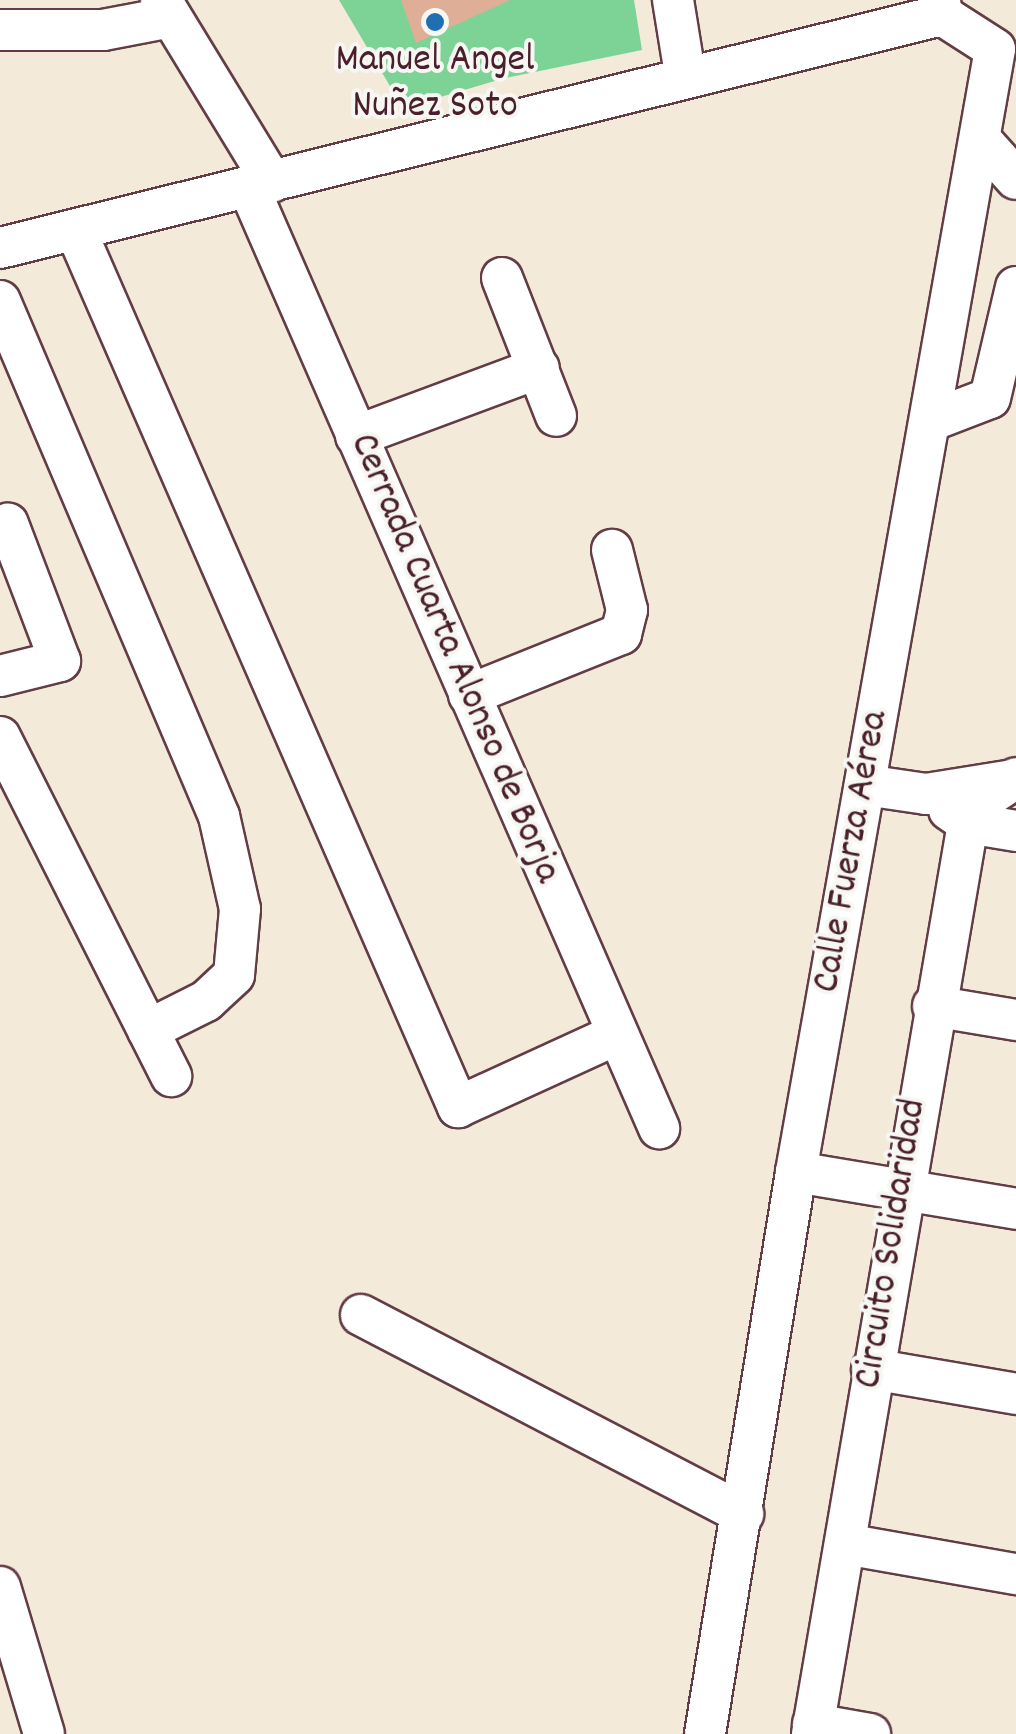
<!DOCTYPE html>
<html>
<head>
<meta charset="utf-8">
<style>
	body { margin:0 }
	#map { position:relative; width:1016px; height:1734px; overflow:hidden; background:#f3eada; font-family:Dekko,sans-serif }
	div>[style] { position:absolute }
	.green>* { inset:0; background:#7dd396 }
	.building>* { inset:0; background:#dfae96 }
	.roads { filter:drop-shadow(2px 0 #633d45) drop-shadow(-2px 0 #633d45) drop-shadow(0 2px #633d45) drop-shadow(0 -2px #633d45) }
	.minor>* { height:40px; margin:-20px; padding:0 20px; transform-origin:20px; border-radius:20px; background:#fff }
	.dots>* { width:28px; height:28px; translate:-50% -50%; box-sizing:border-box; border:5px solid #f6f6f2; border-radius:50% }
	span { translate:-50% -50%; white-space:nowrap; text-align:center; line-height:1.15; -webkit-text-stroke:8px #f6f6f2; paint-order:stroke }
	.poi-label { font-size:40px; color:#4a1f2b }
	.street-label { font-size:40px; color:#4a1f2b }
</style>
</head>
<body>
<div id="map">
	<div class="green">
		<i style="clip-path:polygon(339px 0,634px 0,642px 50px,505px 78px,403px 108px)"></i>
	</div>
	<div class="building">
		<i style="clip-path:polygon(401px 0,510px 0,416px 43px)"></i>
	</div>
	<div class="roads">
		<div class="minor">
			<i style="left:161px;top:0;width:213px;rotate:58.6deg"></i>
			<i style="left:673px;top:0;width:75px;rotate:80.8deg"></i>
			<i style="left:0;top:30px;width:103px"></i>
			<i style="left:103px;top:30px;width:69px;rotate:-10.8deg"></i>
			<i style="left:981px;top:140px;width:52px;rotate:48.1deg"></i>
			<i style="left:249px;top:188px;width:1026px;rotate:66.43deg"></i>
			<i style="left:76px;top:231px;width:956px;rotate:66.44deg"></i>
			<i style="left:458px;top:1107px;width:173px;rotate:-24.6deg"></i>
			<i style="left:0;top:248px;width:970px;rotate:-13.89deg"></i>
			<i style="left:502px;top:278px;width:148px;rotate:68.6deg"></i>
			<i style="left:0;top:301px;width:560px;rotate:66.96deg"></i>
			<i style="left:219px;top:816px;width:95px;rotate:77.3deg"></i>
			<i style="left:240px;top:909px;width:66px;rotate:95.2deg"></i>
			<i style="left:234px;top:975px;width:38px;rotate:137deg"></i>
			<i style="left:206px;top:1001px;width:65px;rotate:153.4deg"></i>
			<i style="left:930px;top:421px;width:64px;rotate:-21deg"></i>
			<i style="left:990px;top:398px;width:114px;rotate:-76.8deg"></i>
			<i style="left:356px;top:436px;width:195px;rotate:-20.4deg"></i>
			<i style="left:0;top:676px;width:62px;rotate:-14deg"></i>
			<i style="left:60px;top:661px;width:147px;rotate:-110.8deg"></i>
			<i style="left:469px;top:695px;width:164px;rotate:-21.9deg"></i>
			<i style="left:621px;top:634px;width:25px;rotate:-76deg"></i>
			<i style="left:627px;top:610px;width:62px;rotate:-104deg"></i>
			<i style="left:0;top:737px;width:380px;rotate:63.2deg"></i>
			<i style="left:865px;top:785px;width:62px;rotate:8.4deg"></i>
			<i style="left:926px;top:794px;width:82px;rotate:-9.1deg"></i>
			<i style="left:949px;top:810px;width:23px;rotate:34deg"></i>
			<i style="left:968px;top:823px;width:49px;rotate:9.5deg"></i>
			<i style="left:933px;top:1006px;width:84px;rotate:9.6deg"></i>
			<i style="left:796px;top:1172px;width:223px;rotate:9.5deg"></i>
			<i style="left:361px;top:1315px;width:431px;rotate:27.5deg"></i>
			<i style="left:872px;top:1369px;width:146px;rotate:9.8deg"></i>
			<i style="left:845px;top:1544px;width:174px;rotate:10deg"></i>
			<i style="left:0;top:1587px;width:153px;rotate:73.3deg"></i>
			<i style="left:813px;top:1724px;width:58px;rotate:10deg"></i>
			<i style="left:705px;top:1734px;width:569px;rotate:-80.8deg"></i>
			<i style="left:796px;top:1172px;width:1140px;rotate:-79.95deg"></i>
			<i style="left:995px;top:49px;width:63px;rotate:-147.3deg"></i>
			<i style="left:942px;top:15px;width:15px;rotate:-98deg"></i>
			<i style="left:812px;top:1734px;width:924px;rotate:-80.28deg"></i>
			<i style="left:968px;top:823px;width:22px;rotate:-63deg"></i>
			<i style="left:978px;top:803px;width:45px;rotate:-33.3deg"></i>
		</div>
	</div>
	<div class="dots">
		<i style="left:435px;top:22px;background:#1f6fb2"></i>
	</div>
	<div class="poi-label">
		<span style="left:435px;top:85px">Manuel Angel<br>Nuñez Soto</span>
	</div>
	<div class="street-label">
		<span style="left:453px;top:659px;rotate:67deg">Cerrada Cuarta Alonso de Borja</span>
		<span style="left:853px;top:852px;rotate:-80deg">Calle Fuerza Aérea</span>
		<span style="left:893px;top:1244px;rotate:-81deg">Circuito Solidaridad</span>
	</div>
</div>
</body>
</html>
